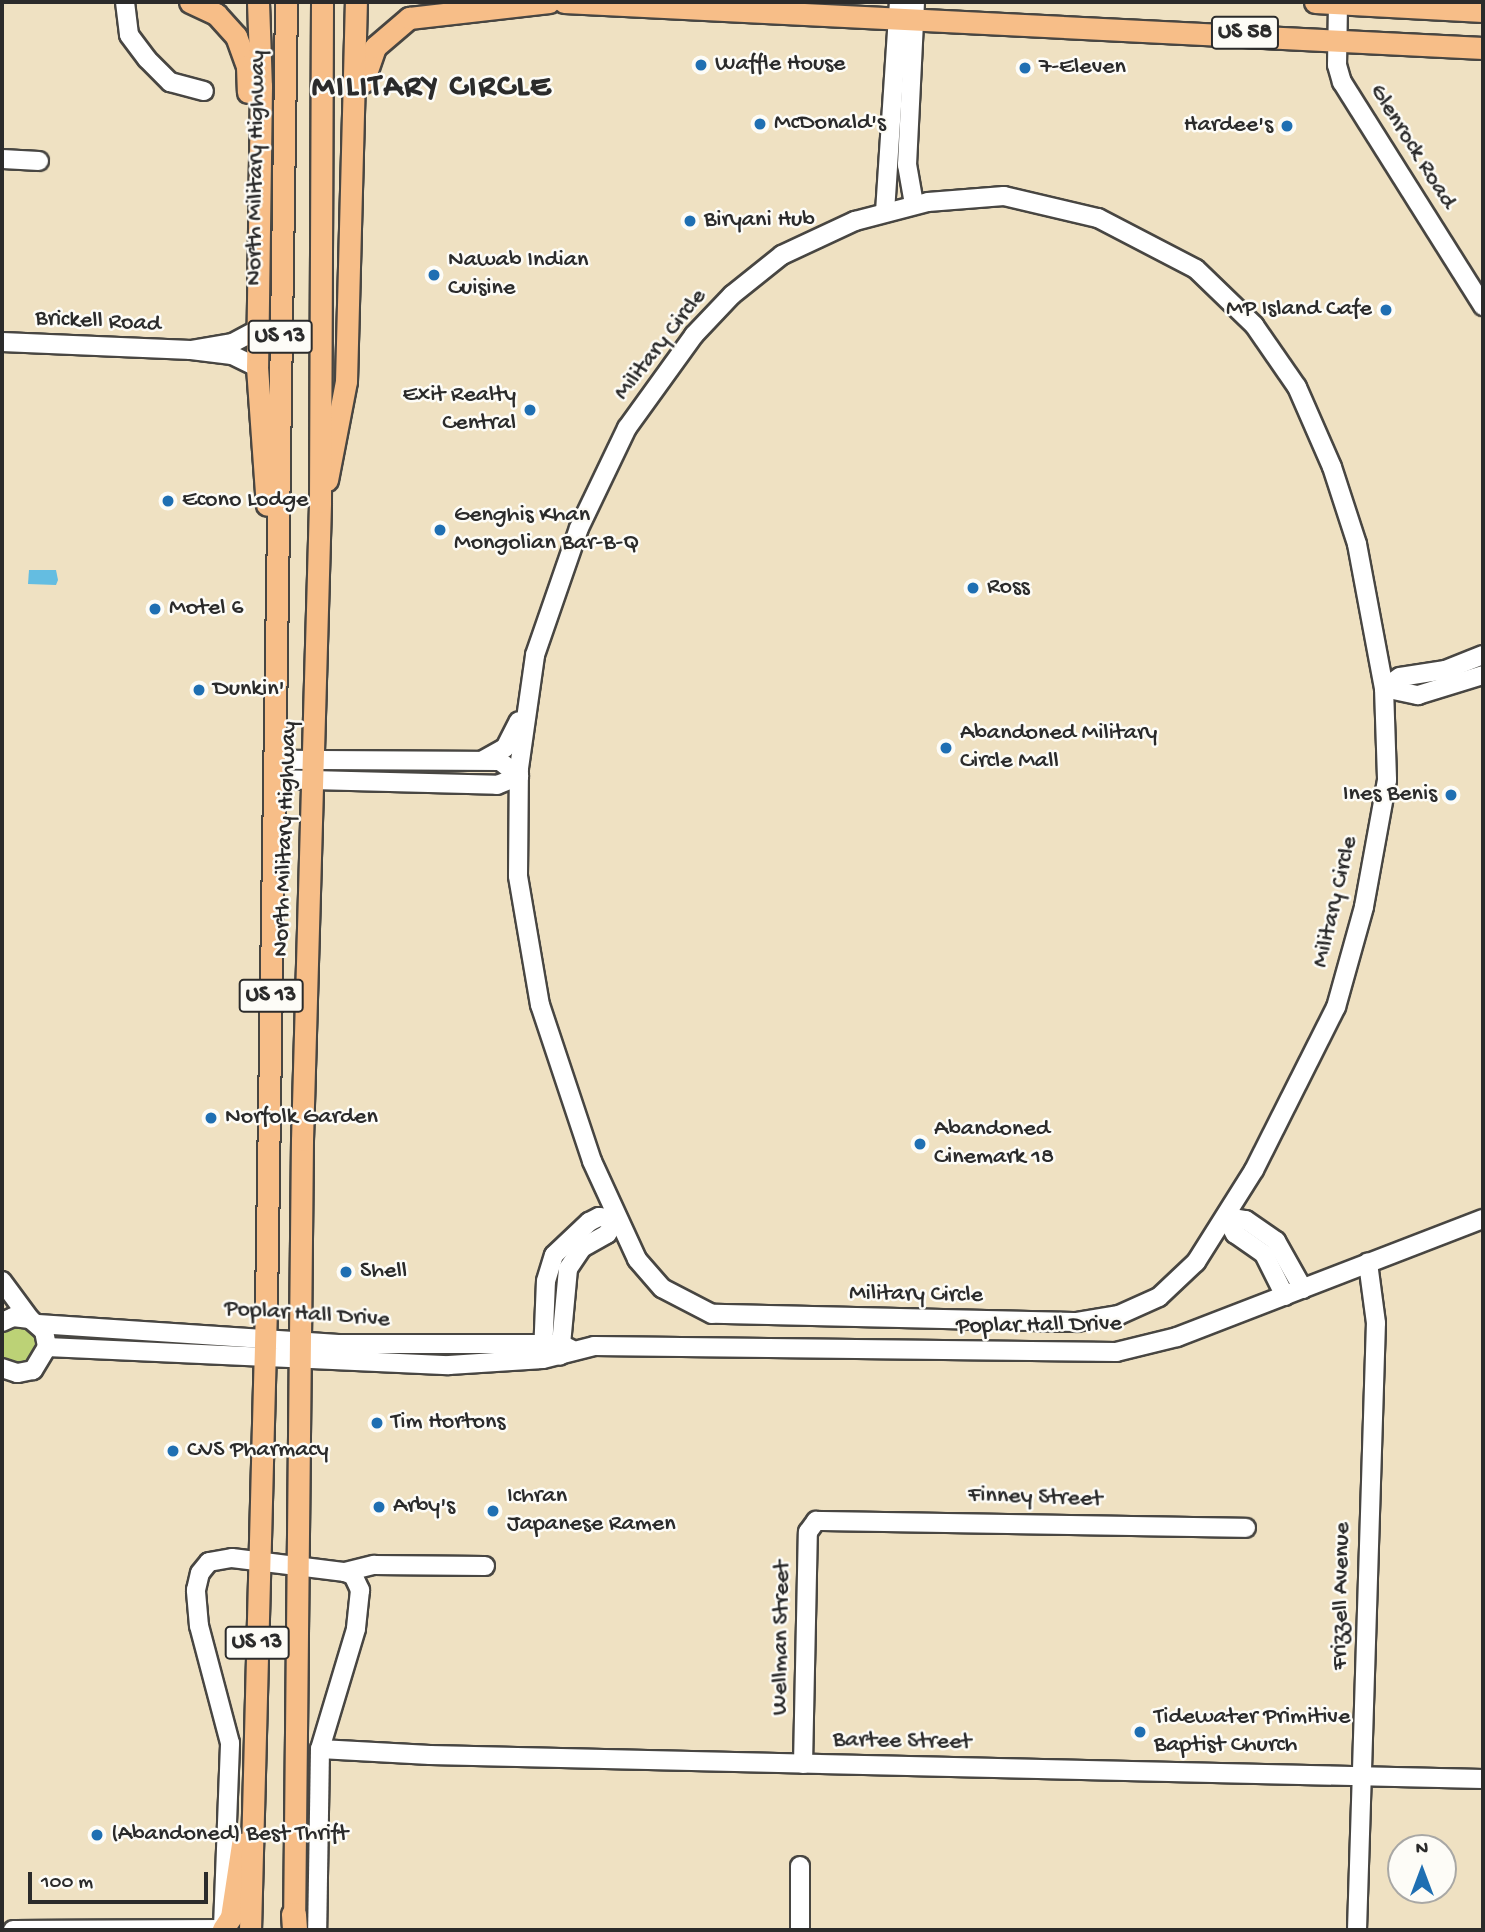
<!DOCTYPE html>
<html>
<head>
<meta charset="utf-8">
<style>
	body { margin:0 }
	#map { position:relative; width:1485px; height:1932px; overflow:hidden; background:#efe1c2; font-family:"Gochi Hand",sans-serif }
	div>[style] { position:absolute }
	.green>* { inset:0; background:#bcd276 }
	.round { border-radius:50% }
	.water>* { inset:0; background:#64bde1 }
	.roads { filter:drop-shadow(2px 0 #484642) drop-shadow(-2px 0 #484642) drop-shadow(0 2px #484642) drop-shadow(0 -2px #484642) }
	.minor>* { height:18px; margin:-9px; padding:0 9px; transform-origin:9px; border-radius:9px; background:#fff }
	.major>* { height:21px; margin:-10.5px; padding:0 10.5px; transform-origin:10.5px; border-radius:10.5px; background:#f7be88 }
	.highway>* { height:24px; margin:-12px; padding:0 12px; transform-origin:12px; border-radius:12px; background:#f7be88 }
	.dots>* { width:19px; height:19px; translate:-50% -50%; box-sizing:border-box; border:4px solid #fdfcf7; border-radius:50% }
	span { translate:-50% -50%; white-space:nowrap; text-align:center; line-height:1.15; -webkit-text-stroke:5px #fdfcf7; paint-order:stroke }
	.shield-label span { padding:2px 5px; background:#fdfcf7; border:2px solid; border-radius:5px; -webkit-text-stroke-width:0 }
	.shield-label { font-size:23px; color:#2b2b2b; font-weight:700 }
	.poi-label { font-size:24px; color:#2b2b2b }
	.left { translate:0 -50%; text-align:left }
	.right { translate:-100% -50%; text-align:right }
	.street-label { font-size:24px; color:#2b2b2b }
	.district-label { font-size:32px; color:#2b2b2b; font-weight:700; letter-spacing:2px }
	.frame { position:absolute; inset:0; border:4px solid #2b2b2b; pointer-events:none }
	.north { position:absolute; left:1387px; top:1834px; width:70px; height:70px; box-sizing:border-box; background:#fdfcf7; border:2px solid #a9a8a5; border-radius:50%; rotate:0deg; font-size:19px; font-weight:700; line-height:28px; text-align:center; color:#2b2b2b }
	.north::after { content:''; display:block; margin:auto; width:24px; height:32px; background:#1f6fb2; clip-path:polygon(50% 0,100% 100%,50% 72%,0 100%) }
	.scale { position:absolute; left:28px; top:1872px; width:180px; height:32px; box-sizing:border-box; border:4px solid #2b2b2b; border-top:0; padding-left:9px; font-size:21px; line-height:24px; white-space:nowrap; color:#2b2b2b; -webkit-text-stroke:5px #fdfcf7; paint-order:stroke }
</style>
</head>
<body>
<div id="map">
	<div class="green">
		<i class="round" style="left:-1px;top:1325px;width:40px;height:40px"></i>
	</div>
	<div class="water">
		<i style="clip-path:polygon(29px 570px,56px 570px,58px 580px,56px 585px,28px 584px)"></i>
	</div>
	<div class="roads">
		<div class="minor">
			<i style="left:125px;top:2px;width:33px;rotate:83deg"></i>
			<i style="left:129px;top:35px;width:30px;rotate:53deg"></i>
			<i style="left:147px;top:59px;width:33px;rotate:45deg"></i>
			<i style="left:170px;top:82px;width:35px;rotate:15deg"></i>
			<i style="left:1338px;top:3px;width:62px;rotate:90.9deg"></i>
			<i style="left:1337px;top:65px;width:18px;rotate:74deg"></i>
			<i style="left:1342px;top:82px;width:265px;rotate:57.8deg"></i>
			<i style="left:2px;top:159px;width:37px;rotate:3deg"></i>
			<i style="left:1004px;top:196px;width:97px;rotate:13.2deg"></i>
			<i style="left:1098px;top:218px;width:110px;rotate:27.5deg"></i>
			<i style="left:1196px;top:269px;width:81px;rotate:44deg"></i>
			<i style="left:1254px;top:325px;width:75px;rotate:55.3deg"></i>
			<i style="left:1297px;top:387px;width:87px;rotate:66.4deg"></i>
			<i style="left:1332px;top:467px;width:81px;rotate:72deg"></i>
			<i style="left:1357px;top:544px;width:147px;rotate:79.4deg"></i>
			<i style="left:1384px;top:688px;width:92px;rotate:88.1deg"></i>
			<i style="left:1387px;top:780px;width:129px;rotate:100.3deg"></i>
			<i style="left:1364px;top:907px;width:104px;rotate:105.6deg"></i>
			<i style="left:1336px;top:1007px;width:182px;rotate:116.7deg"></i>
			<i style="left:1254px;top:1170px;width:109px;rotate:122.2deg"></i>
			<i style="left:1196px;top:1262px;width:51px;rotate:136.6deg"></i>
			<i style="left:1159px;top:1297px;width:44px;rotate:155.8deg"></i>
			<i style="left:1119px;top:1315px;width:44px;rotate:170.8deg"></i>
			<i style="left:1076px;top:1322px;width:364px;rotate:-178.7deg"></i>
			<i style="left:712px;top:1314px;width:56px;rotate:-152.5deg"></i>
			<i style="left:662px;top:1288px;width:38px;rotate:-131deg"></i>
			<i style="left:637px;top:1259px;width:108px;rotate:-114.7deg"></i>
			<i style="left:592px;top:1161px;width:164px;rotate:-108.4deg"></i>
			<i style="left:540px;top:1005px;width:131px;rotate:-99.7deg"></i>
			<i style="left:518px;top:876px;width:108px;rotate:-89.5deg"></i>
			<i style="left:519px;top:768px;width:114px;rotate:-81.9deg"></i>
			<i style="left:535px;top:655px;width:134px;rotate:-70.9deg"></i>
			<i style="left:579px;top:528px;width:111px;rotate:-64.4deg"></i>
			<i style="left:627px;top:428px;width:115px;rotate:-54.2deg"></i>
			<i style="left:694px;top:335px;width:55px;rotate:-46.5deg"></i>
			<i style="left:732px;top:295px;width:64px;rotate:-38.7deg"></i>
			<i style="left:782px;top:255px;width:81px;rotate:-25deg"></i>
			<i style="left:855px;top:221px;width:75px;rotate:-14.6deg"></i>
			<i style="left:928px;top:202px;width:76px;rotate:-4.5deg"></i>
			<i style="left:914px;top:204px;width:40px;rotate:-100deg"></i>
			<i style="left:907px;top:165px;width:163px;rotate:-87.2deg"></i>
			<i style="left:885px;top:212px;width:210px;rotate:-86.2deg"></i>
			<i style="left:257px;top:330px;width:27px;rotate:152deg"></i>
			<i style="left:233px;top:343px;width:43px;rotate:170.5deg"></i>
			<i style="left:191px;top:350px;width:41px;rotate:7deg"></i>
			<i style="left:232px;top:355px;width:28px;rotate:26deg"></i>
			<i style="left:2px;top:342px;width:189px;rotate:2.4deg"></i>
			<i style="left:1384px;top:688px;width:19px;rotate:-35deg"></i>
			<i style="left:1400px;top:677px;width:46px;rotate:-8.8deg"></i>
			<i style="left:1445px;top:670px;width:41px;rotate:-21.5deg"></i>
			<i style="left:1384px;top:688px;width:35px;rotate:12deg"></i>
			<i style="left:1418px;top:695px;width:68px;rotate:-17.1deg"></i>
			<i style="left:483px;top:760px;width:25px;rotate:-29deg"></i>
			<i style="left:505px;top:748px;width:30px;rotate:-63deg"></i>
			<i style="left:273px;top:779px;width:224px;rotate:1.5deg"></i>
			<i style="left:497px;top:785px;width:24px;rotate:-22deg"></i>
			<i style="left:519px;top:776px;width:24px;rotate:-142deg"></i>
			<i style="left:500px;top:761px;width:226px;rotate:-179.7deg"></i>
			<i style="left:2px;top:1281px;width:47px;rotate:53.6deg"></i>
			<i style="left:1285px;top:1296px;width:47px;rotate:-116.6deg"></i>
			<i style="left:1264px;top:1254px;width:35px;rotate:-145deg"></i>
			<i style="left:1235px;top:1234px;width:19px;rotate:-118deg"></i>
			<i style="left:1226px;top:1217px;width:20px;rotate:9deg"></i>
			<i style="left:1246px;top:1220px;width:37px;rotate:35deg"></i>
			<i style="left:1276px;top:1241px;width:55px;rotate:60.6deg"></i>
			<i style="left:2px;top:1322px;width:12px;rotate:-24deg"></i>
			<i style="left:13px;top:1317px;width:17px;rotate:7deg"></i>
			<i style="left:30px;top:1319px;width:18px;rotate:41deg"></i>
			<i style="left:44px;top:1331px;width:16px;rotate:79deg"></i>
			<i style="left:47px;top:1347px;width:27px;rotate:121deg"></i>
			<i style="left:33px;top:1370px;width:16px;rotate:169deg"></i>
			<i style="left:17px;top:1373px;width:16px;rotate:-162deg"></i>
			<i style="left:38px;top:1324px;width:301px;rotate:3.8deg"></i>
			<i style="left:338px;top:1344px;width:223px"></i>
			<i style="left:561px;top:1344px;width:11px;rotate:27deg"></i>
			<i style="left:47px;top:1347px;width:402px;rotate:2.6deg"></i>
			<i style="left:449px;top:1365px;width:94px;rotate:-3.7deg"></i>
			<i style="left:543px;top:1359px;width:53px;rotate:-14.3deg"></i>
			<i style="left:594px;top:1346px;width:522px;rotate:0.66deg"></i>
			<i style="left:1116px;top:1352px;width:63px;rotate:-13.8deg"></i>
			<i style="left:1177px;top:1337px;width:328px;rotate:-21.1deg"></i>
			<i style="left:543px;top:1355px;width:74px;rotate:-87.7deg"></i>
			<i style="left:546px;top:1281px;width:27px;rotate:-73deg"></i>
			<i style="left:554px;top:1255px;width:48px;rotate:-43.3deg"></i>
			<i style="left:589px;top:1222px;width:11px;rotate:-27deg"></i>
			<i style="left:599px;top:1217px;width:18px;rotate:6deg"></i>
			<i style="left:617px;top:1219px;width:18px;rotate:124deg"></i>
			<i style="left:607px;top:1234px;width:29px;rotate:151deg"></i>
			<i style="left:582px;top:1248px;width:25px;rotate:124deg"></i>
			<i style="left:568px;top:1269px;width:87px;rotate:95.3deg"></i>
			<i style="left:345px;top:1572px;width:30px;rotate:-14deg"></i>
			<i style="left:374px;top:1565px;width:111px;rotate:0.5deg"></i>
			<i style="left:320px;top:1749px;width:110px;rotate:3.1deg"></i>
			<i style="left:430px;top:1755px;width:1053px;rotate:1.31deg"></i>
			<i style="left:803px;top:1764px;width:232px;rotate:-88.8deg"></i>
			<i style="left:808px;top:1532px;width:14px;rotate:-54deg"></i>
			<i style="left:816px;top:1521px;width:430px;rotate:0.9deg"></i>
			<i style="left:223px;top:1927px;width:184px;rotate:-87.8deg"></i>
			<i style="left:230px;top:1743px;width:121px;rotate:-104.8deg"></i>
			<i style="left:199px;top:1626px;width:36px;rotate:-95deg"></i>
			<i style="left:196px;top:1590px;width:17px;rotate:-77deg"></i>
			<i style="left:200px;top:1573px;width:14px;rotate:-51deg"></i>
			<i style="left:209px;top:1562px;width:23px;rotate:-10deg"></i>
			<i style="left:232px;top:1558px;width:114px;rotate:7.1deg"></i>
			<i style="left:345px;top:1572px;width:9px;rotate:21deg"></i>
			<i style="left:353px;top:1575px;width:17px;rotate:65deg"></i>
			<i style="left:360px;top:1590px;width:39px;rotate:96deg"></i>
			<i style="left:356px;top:1629px;width:125px;rotate:106.7deg"></i>
			<i style="left:320px;top:1749px;width:181px;rotate:90.9deg"></i>
			<i style="left:13px;top:1930px;width:210px;rotate:-0.3deg"></i>
			<i style="left:800px;top:1930px;width:64px;rotate:-90deg"></i>
			<i style="left:1357px;top:1930px;width:607px;rotate:-88.21deg"></i>
			<i style="left:1376px;top:1323px;width:61px;rotate:-97.6deg"></i>
		</div>
		<div class="major">
			<i style="left:190px;top:2px;width:29px;rotate:25deg"></i>
			<i style="left:216px;top:14px;width:30px;rotate:48deg"></i>
			<i style="left:236px;top:36px;width:32px;rotate:70deg"></i>
			<i style="left:247px;top:66px;width:26px;rotate:88deg"></i>
			<i style="left:258px;top:2px;width:84px;rotate:88deg"></i>
			<i style="left:261px;top:86px;width:281px;rotate:90.8deg"></i>
			<i style="left:257px;top:367px;width:138px;rotate:85.9deg"></i>
			<i style="left:564px;top:2px;width:920px;rotate:2.87deg"></i>
			<i style="left:1315px;top:2px;width:168px;rotate:3.1deg"></i>
			<i style="left:363px;top:82px;width:37px;rotate:-71deg"></i>
			<i style="left:375px;top:47px;width:45px;rotate:-40.5deg"></i>
			<i style="left:409px;top:18px;width:141px;rotate:-6.5deg"></i>
			<i style="left:327px;top:480px;width:101px;rotate:-79.1deg"></i>
			<i style="left:346px;top:381px;width:379px;rotate:-88.5deg"></i>
			<i style="left:223px;top:1929px;width:14px;rotate:-56deg"></i>
			<i style="left:231px;top:1917px;width:74px;rotate:-81.4deg"></i>
			<i style="left:250px;top:1930px;width:625px;rotate:-88.53deg"></i>
			<i style="left:266px;top:1305px;width:1303px;rotate:-89.12deg"></i>
			<i style="left:294px;top:1930px;width:790px;rotate:-89.42deg"></i>
			<i style="left:302px;top:1140px;width:638px;rotate:-88.38deg"></i>
			<i style="left:320px;top:502px;width:500px;rotate:-89.77deg"></i>
		</div>
		<div class="highway">
			<i style="left:294px;top:1915px;width:15px;rotate:86deg"></i>
		</div>
	</div>
	<div class="dots">
		<i style="left:701px;top:65px;background:#1f6fb2"></i>
		<i style="left:1025px;top:68px;background:#1f6fb2"></i>
		<i style="left:760px;top:124px;background:#1f6fb2"></i>
		<i style="left:1287px;top:126px;background:#1f6fb2"></i>
		<i style="left:690px;top:221px;background:#1f6fb2"></i>
		<i style="left:434px;top:275px;background:#1f6fb2"></i>
		<i style="left:1386px;top:310px;background:#1f6fb2"></i>
		<i style="left:530px;top:410px;background:#1f6fb2"></i>
		<i style="left:168px;top:501px;background:#1f6fb2"></i>
		<i style="left:440px;top:530px;background:#1f6fb2"></i>
		<i style="left:973px;top:588px;background:#1f6fb2"></i>
		<i style="left:155px;top:609px;background:#1f6fb2"></i>
		<i style="left:199px;top:690px;background:#1f6fb2"></i>
		<i style="left:946px;top:748px;background:#1f6fb2"></i>
		<i style="left:1451px;top:795px;background:#1f6fb2"></i>
		<i style="left:211px;top:1118px;background:#1f6fb2"></i>
		<i style="left:920px;top:1144px;background:#1f6fb2"></i>
		<i style="left:346px;top:1272px;background:#1f6fb2"></i>
		<i style="left:377px;top:1423px;background:#1f6fb2"></i>
		<i style="left:173px;top:1451px;background:#1f6fb2"></i>
		<i style="left:379px;top:1507px;background:#1f6fb2"></i>
		<i style="left:493px;top:1511px;background:#1f6fb2"></i>
		<i style="left:1140px;top:1732px;background:#1f6fb2"></i>
		<i style="left:97px;top:1835px;background:#1f6fb2"></i>
	</div>
	<div class="shield-label">
		<span style="left:1245px;top:33px">US 58</span>
		<span style="left:280px;top:337px">US 13</span>
		<span style="left:271px;top:996px">US 13</span>
		<span style="left:257px;top:1643px">US 13</span>
	</div>
	<div class="poi-label">
		<span class="left" style="left:715px;top:65px">Waffle House</span>
		<span class="left" style="left:1039px;top:68px">7-Eleven</span>
		<span class="left" style="left:774px;top:124px">McDonald's</span>
		<span class="right" style="left:1273px;top:126px">Hardee's</span>
		<span class="left" style="left:704px;top:221px">Biryani Hub</span>
		<span class="left" style="left:448px;top:275px">Nawab Indian<br>Cuisine</span>
		<span class="right" style="left:1372px;top:310px">MP Island Cafe</span>
		<span class="right" style="left:516px;top:410px">Exit Realty<br>Central</span>
		<span class="left" style="left:182px;top:501px">Econo Lodge</span>
		<span class="left" style="left:454px;top:530px">Genghis Khan<br>Mongolian Bar-B-Q</span>
		<span class="left" style="left:987px;top:588px">Ross</span>
		<span class="left" style="left:169px;top:609px">Motel 6</span>
		<span class="left" style="left:213px;top:690px">Dunkin'</span>
		<span class="left" style="left:960px;top:748px">Abandoned Military<br>Circle Mall</span>
		<span class="right" style="left:1437px;top:795px">Ines Benis</span>
		<span class="left" style="left:225px;top:1118px">Norfolk Garden</span>
		<span class="left" style="left:934px;top:1144px">Abandoned<br>Cinemark 18</span>
		<span class="left" style="left:360px;top:1272px">Shell</span>
		<span class="left" style="left:391px;top:1423px">Tim Hortons</span>
		<span class="left" style="left:187px;top:1451px">CVS Pharmacy</span>
		<span class="left" style="left:507px;top:1511px">Ichran<br>Japanese Ramen</span>
		<span class="left" style="left:393px;top:1507px">Arby's</span>
		<span class="left" style="left:1154px;top:1732px">Tidewater Primitive<br>Baptist Church</span>
		<span class="left" style="left:111px;top:1835px">(Abandoned) Best Thrift</span>
	</div>
	<div class="street-label">
		<span style="left:1412px;top:147px;rotate:58deg">Glenrock Road</span>
		<span style="left:257px;top:168px;rotate:-89deg">North Military Highway</span>
		<span style="left:98px;top:322px;rotate:3deg">Brickell Road</span>
		<span style="left:661px;top:345px;rotate:-52deg">Military Circle</span>
		<span style="left:286px;top:839px;rotate:-88deg">North Military Highway</span>
		<span style="left:1336px;top:902px;rotate:-77deg">Military Circle</span>
		<span style="left:916px;top:1295px;rotate:1deg">Military Circle</span>
		<span style="left:307px;top:1315px;rotate:4deg">Poplar Hall Drive</span>
		<span style="left:1039px;top:1326px;rotate:-1deg">Poplar Hall Drive</span>
		<span style="left:1035px;top:1498px;rotate:2deg">Finney Street</span>
		<span style="left:1342px;top:1596px;rotate:-89deg">Frizzell Avenue</span>
		<span style="left:782px;top:1638px;rotate:-89deg">Wellman Street</span>
		<span style="left:902px;top:1742px;rotate:1deg">Bartee Street</span>
	</div>
	<div class="district-label">
		<span style="left:432px;top:88px">MILITARY CIRCLE</span>
	</div>
	<div class="frame"></div>
	<div class="north">N</div>
	<div class="scale">100 m</div>
</div>
</body>
</html>
